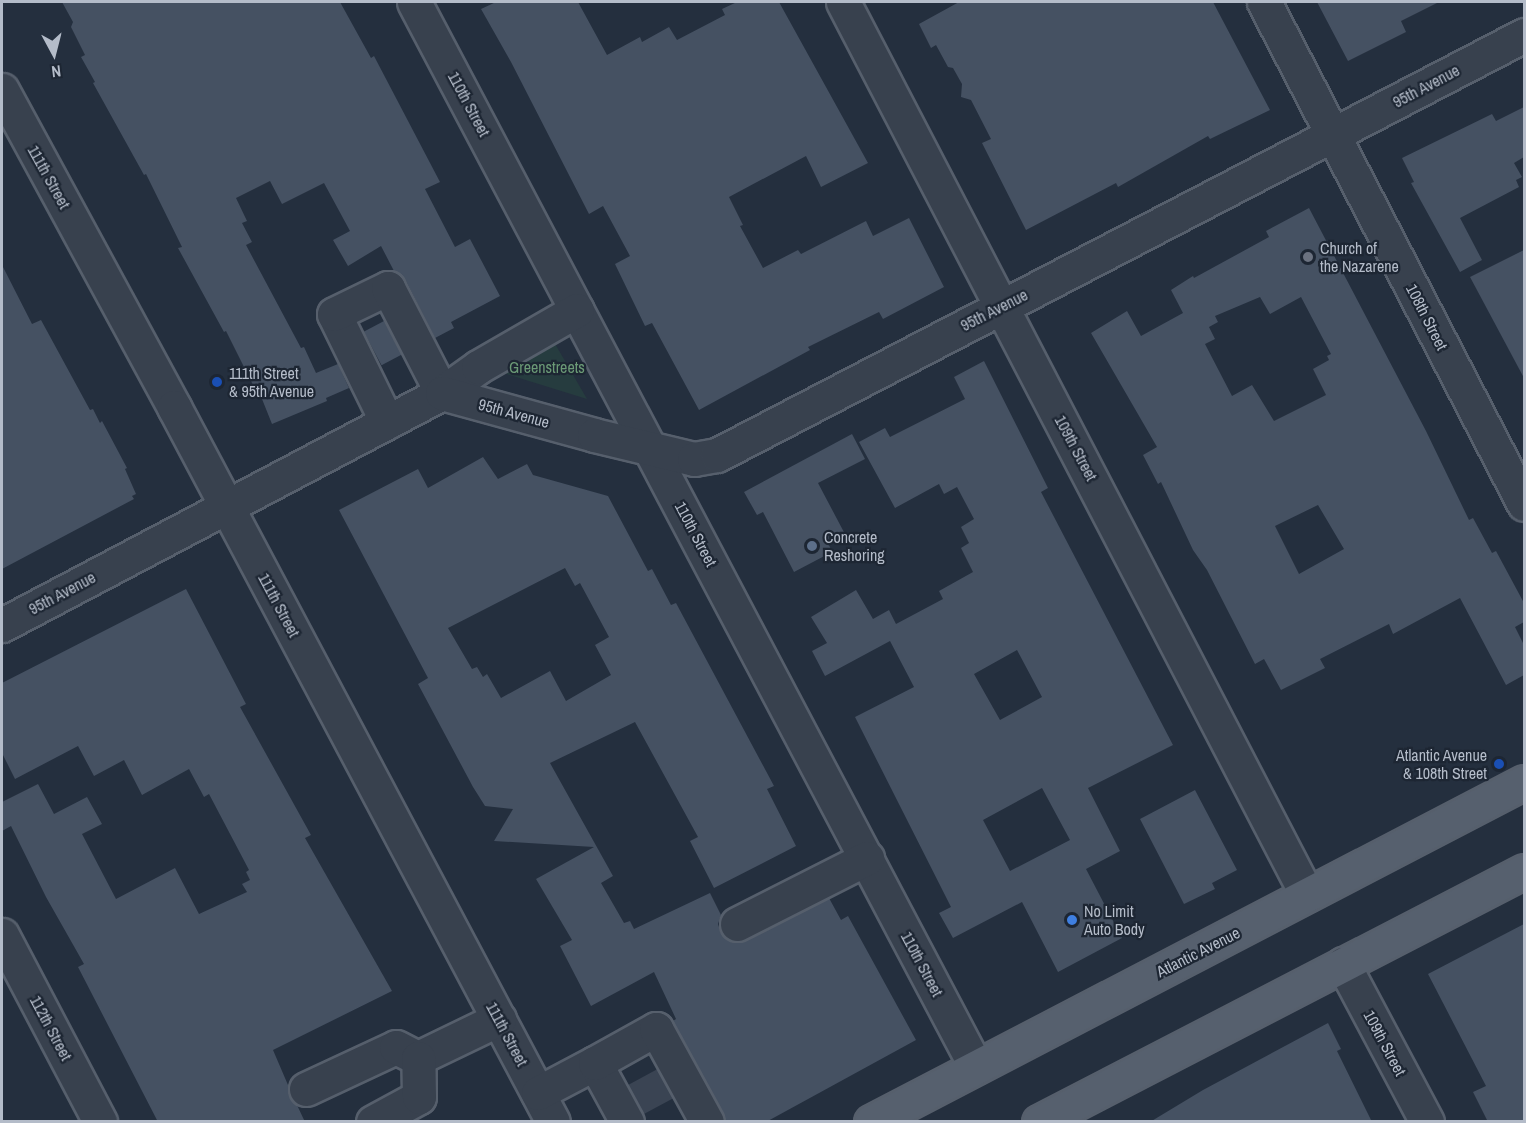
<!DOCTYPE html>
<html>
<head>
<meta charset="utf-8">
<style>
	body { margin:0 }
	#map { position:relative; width:1526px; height:1123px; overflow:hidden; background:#242f3e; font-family:"Archivo Narrow",sans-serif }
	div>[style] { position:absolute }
	.green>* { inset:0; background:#263c3f }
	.building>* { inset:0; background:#455162; transform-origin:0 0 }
	.minor-tunnel>* { height:33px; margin-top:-16.5px; transform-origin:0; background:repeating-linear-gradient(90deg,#3a4453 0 33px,transparent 0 49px) }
	.roads { filter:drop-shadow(2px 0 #565f6c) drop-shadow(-2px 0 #565f6c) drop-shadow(0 2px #565f6c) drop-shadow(0 -2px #565f6c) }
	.minor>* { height:33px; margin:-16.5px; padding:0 16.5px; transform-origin:16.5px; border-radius:16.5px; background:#38414e }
	.major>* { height:33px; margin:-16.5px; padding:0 16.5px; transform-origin:16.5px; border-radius:16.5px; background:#56606e }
	.dots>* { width:16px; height:16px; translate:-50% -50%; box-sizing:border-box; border:3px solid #1d2633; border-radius:50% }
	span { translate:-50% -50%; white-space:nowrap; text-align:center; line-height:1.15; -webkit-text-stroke:4.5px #1d2633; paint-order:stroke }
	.street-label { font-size:16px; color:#b4bcc9 }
	.poi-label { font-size:16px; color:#b4bcc9 }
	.left { translate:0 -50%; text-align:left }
	.right { translate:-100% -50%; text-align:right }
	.park-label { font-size:16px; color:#6b9a76 }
	.frame { position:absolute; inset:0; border:3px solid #b4bcc9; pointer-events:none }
	.north { position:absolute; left:24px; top:24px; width:60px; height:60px; -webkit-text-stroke:4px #1d2633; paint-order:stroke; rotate:173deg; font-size:16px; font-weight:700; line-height:24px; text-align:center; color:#b4bcc9 }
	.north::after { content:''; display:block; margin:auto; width:21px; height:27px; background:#b4bcc9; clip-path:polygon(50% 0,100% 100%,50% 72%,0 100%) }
</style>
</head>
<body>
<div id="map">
	<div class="green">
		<i style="clip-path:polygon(554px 342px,587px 399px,500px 372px)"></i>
	</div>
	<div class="building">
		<i style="clip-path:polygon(62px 2px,340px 2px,371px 58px,374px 56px,440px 182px,425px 189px,455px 247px,470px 239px,500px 296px,451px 322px,454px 328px,435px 338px,405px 279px,394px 271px,381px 246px,348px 266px,333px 240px,350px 231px,324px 183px,282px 204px,270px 181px,236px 198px,247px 221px,242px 223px,252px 242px,246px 245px,301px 348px,304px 347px,316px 373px,338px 364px,349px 388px,326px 398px,327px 401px,272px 424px,260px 394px,258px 395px,226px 331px,224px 332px,178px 248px,182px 247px,146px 174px,144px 175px,93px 83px,95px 82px,81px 57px,85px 55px,71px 27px,73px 22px)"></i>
		<i style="clip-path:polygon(496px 2px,578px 2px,607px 55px,640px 37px,642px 42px,669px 27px,677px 40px,725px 15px,722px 9px,737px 2px,779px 2px,868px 163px,821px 187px,806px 156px,729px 197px,743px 225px,740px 226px,763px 268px,798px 250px,801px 254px,866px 221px,873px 236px,909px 218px,944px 287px,883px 319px,879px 312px,808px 347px,810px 350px,699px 410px,652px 323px,645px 326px,615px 264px,630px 256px,603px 206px,589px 214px,511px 62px,481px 9px)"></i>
		<i style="clip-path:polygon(959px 2px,1213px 2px,1270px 110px,1210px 139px,1208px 136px,1118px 187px,1116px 183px,1026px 230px,982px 143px,991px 139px,971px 100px,961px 97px,962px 84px,953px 68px,948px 67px,936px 45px,931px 48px,919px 24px)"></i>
		<i style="clip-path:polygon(1317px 2px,1439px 2px,1401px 21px,1406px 32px,1348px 61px)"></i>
		<i style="clip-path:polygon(1524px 107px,1524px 157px,1514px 163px,1522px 177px,1516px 180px,1519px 187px,1460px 218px,1482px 260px,1460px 272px,1411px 183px,1414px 182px,1402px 158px,1492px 114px,1496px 121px)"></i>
		<i style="clip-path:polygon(evenodd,1309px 208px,1426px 431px,1469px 520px,1473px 518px,1492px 553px,1496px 551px,1524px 603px,1524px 622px,1515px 627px,1524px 645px,1524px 675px,1506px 685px,1460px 598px,1393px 634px,1389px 624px,1320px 659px,1325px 668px,1281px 690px,1264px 659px,1255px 664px,1207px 570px,1193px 550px,1161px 482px,1158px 484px,1143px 455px,1157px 447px,1091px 333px,1127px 311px,1141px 336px,1183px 313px,1171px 290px,1193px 276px,1194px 278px,1269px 237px,1266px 231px,1309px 208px,1260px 297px,1270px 314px,1301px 297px,1331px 354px,1327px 356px,1329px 360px,1313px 369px,1326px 395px,1274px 421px,1252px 385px,1232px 396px,1205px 344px,1215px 339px,1209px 327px,1218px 322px,1215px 316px,1260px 297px,1309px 208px,1318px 505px,1344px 549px,1299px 574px,1275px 526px,1318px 505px)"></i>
		<i style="clip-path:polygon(1524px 250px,1524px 378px,1470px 277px)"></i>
		<i style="clip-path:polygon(2px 265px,32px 324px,41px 320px,90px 410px,93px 409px,100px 423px,102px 421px,127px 468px,125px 469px,136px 494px,132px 496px,134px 499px,2px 569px)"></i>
		<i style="left:384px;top:321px;width:38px;height:23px;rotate:62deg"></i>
		<i style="clip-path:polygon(evenodd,984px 361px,1048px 488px,1041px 492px,1173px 745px,1088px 788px,1120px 851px,1086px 869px,1122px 938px,1058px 972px,1022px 902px,953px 938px,939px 913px,951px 907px,855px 717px,914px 687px,890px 641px,825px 676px,812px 651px,827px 643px,811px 617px,856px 590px,873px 619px,889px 610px,896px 624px,943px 599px,939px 591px,973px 572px,961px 548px,969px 543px,961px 527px,974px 519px,957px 487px,944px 494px,939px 484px,895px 508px,859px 442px,885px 428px,890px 437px,965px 399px,954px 377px,984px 361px,1017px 650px,1042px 697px,1000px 720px,974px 674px,1017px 650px,984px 361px,1042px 788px,1070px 840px,1010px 871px,983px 820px,1042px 788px)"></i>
		<i style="clip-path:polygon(852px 434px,865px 459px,818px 483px,846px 536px,829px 545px,832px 552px,794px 572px,763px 512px,757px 515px,744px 492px)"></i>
		<i style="clip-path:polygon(evenodd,483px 457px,498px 479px,527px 464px,533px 475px,608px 496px,648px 571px,652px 569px,671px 605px,676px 603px,774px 786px,767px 789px,796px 846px,714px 888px,690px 841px,698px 837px,635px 722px,550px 763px,613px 876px,601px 883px,624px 923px,630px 921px,634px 929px,710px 893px,721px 915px,718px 924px,721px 933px,727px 940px,737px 943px,829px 898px,841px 920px,848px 916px,916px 1040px,766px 1122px,726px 1122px,673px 1021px,676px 1019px,654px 972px,591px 1006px,560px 946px,572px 940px,536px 879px,594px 847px,494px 841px,513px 809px,485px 806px,473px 787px,418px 684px,428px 678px,339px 510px,418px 469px,428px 488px,483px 457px,565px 568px,575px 586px,580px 583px,609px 637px,595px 645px,611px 675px,566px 701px,550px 671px,501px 698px,487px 674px,483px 677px,477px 667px,472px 669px,448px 628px,565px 568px)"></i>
		<i style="clip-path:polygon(186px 589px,246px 704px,240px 707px,311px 835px,305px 838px,392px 991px,273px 1050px,288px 1085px,289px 1096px,297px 1105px,305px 1122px,158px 1122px,78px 967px,84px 964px,46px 897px,11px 826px,2px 831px,2px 802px,38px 784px,54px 814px,87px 797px,102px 824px,82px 834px,116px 899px,175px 868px,199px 914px,247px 892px,242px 884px,250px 880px,246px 872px,249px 870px,209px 794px,204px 797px,189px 769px,142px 795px,124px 760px,94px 776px,78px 746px,15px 779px,2px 753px,2px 683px)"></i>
		<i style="clip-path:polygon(1195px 790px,1237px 870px,1212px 883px,1215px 889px,1184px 904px,1140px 819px)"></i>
		<i style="clip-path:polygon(1524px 924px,1524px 1122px,1488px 1122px,1473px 1092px,1486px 1086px,1428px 974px)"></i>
		<i style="clip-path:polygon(1328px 1023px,1341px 1049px,1337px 1051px,1372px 1122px,1150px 1122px,1203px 1090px)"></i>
	</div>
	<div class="minor-tunnel">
		<i style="left:636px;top:1099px;width:44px;rotate:-28.3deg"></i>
	</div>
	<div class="roads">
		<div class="minor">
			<i style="left:414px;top:2px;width:1204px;rotate:62.18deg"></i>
			<i style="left:843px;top:2px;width:1006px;rotate:62.54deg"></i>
			<i style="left:1264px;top:2px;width:565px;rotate:62.62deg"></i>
			<i style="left:2px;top:90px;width:361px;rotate:61.5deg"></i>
			<i style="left:174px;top:407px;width:809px;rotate:62.07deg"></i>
			<i style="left:387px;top:422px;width:120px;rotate:-116.1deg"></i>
			<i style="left:334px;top:314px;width:60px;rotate:-25.7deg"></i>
			<i style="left:388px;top:288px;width:118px;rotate:62.8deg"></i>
			<i style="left:442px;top:393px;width:44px;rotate:-35.8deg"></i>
			<i style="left:478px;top:367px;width:114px;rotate:-29.9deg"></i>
			<i style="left:2px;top:625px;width:497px;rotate:-27.8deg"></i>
			<i style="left:442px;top:393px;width:158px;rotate:15.4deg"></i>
			<i style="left:594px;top:435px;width:103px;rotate:13.5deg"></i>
			<i style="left:694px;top:459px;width:23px;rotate:-10deg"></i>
			<i style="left:717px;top:455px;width:910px;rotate:-27.49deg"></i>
			<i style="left:737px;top:924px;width:146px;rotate:-26.9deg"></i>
			<i style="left:2px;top:935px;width:211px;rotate:62.3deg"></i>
			<i style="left:1343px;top:964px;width:179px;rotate:62deg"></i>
			<i style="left:306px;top:1089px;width:99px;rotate:-25deg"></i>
			<i style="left:396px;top:1047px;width:25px;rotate:27deg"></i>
			<i style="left:418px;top:1058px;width:90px;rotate:-25.7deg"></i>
			<i style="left:538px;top:1093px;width:64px;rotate:-27.8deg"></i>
			<i style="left:373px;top:1122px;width:52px;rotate:-28.5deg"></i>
			<i style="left:419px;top:1097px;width:39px;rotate:-91deg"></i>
			<i style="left:627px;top:1122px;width:67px;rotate:-118.5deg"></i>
			<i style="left:595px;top:1063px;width:70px;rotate:-29.1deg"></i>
			<i style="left:656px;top:1029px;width:106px;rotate:61.3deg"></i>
		</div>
		<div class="major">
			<i style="left:871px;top:1122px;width:736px;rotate:-27.5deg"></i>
			<i style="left:1039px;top:1122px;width:546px;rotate:-27.36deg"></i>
		</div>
	</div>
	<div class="dots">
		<i style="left:1308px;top:257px;background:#6b7280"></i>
		<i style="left:217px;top:382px;background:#1a4fb4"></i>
		<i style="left:812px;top:546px;background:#5c6f8a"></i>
		<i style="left:1499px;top:764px;background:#1a4fb4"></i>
		<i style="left:1072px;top:920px;background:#3f7fe0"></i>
	</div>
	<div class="street-label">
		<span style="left:1426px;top:86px;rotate:-28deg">95th Avenue</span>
		<span style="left:469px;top:104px;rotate:62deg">110th Street</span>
		<span style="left:49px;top:177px;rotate:61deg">111th Street</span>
		<span style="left:994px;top:310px;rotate:-27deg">95th Avenue</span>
		<span style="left:1427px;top:317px;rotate:63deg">108th Street</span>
		<span style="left:514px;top:413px;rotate:15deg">95th Avenue</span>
		<span style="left:1076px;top:448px;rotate:62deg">109th Street</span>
		<span style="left:696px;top:534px;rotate:62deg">110th Street</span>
		<span style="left:62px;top:593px;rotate:-28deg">95th Avenue</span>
		<span style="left:279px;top:605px;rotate:62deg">111th Street</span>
		<span style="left:1198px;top:952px;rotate:-27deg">Atlantic Avenue</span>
		<span style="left:922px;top:964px;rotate:62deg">110th Street</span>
		<span style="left:51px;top:1028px;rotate:62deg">112th Street</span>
		<span style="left:507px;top:1034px;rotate:62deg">111th Street</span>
		<span style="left:1385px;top:1043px;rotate:62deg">109th Street</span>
	</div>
	<div class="poi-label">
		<span class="left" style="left:1320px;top:257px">Church of<br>the Nazarene</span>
		<span class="left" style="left:229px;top:382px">111th Street<br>&amp; 95th Avenue</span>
		<span class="left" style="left:824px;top:546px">Concrete<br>Reshoring</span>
		<span class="right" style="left:1487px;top:764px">Atlantic Avenue<br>&amp; 108th Street</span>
		<span class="left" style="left:1084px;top:920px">No Limit<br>Auto Body</span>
	</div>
	<div class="park-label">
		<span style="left:547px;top:367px">Greenstreets</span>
	</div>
	<div class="frame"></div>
	<div class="north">N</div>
</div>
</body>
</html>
